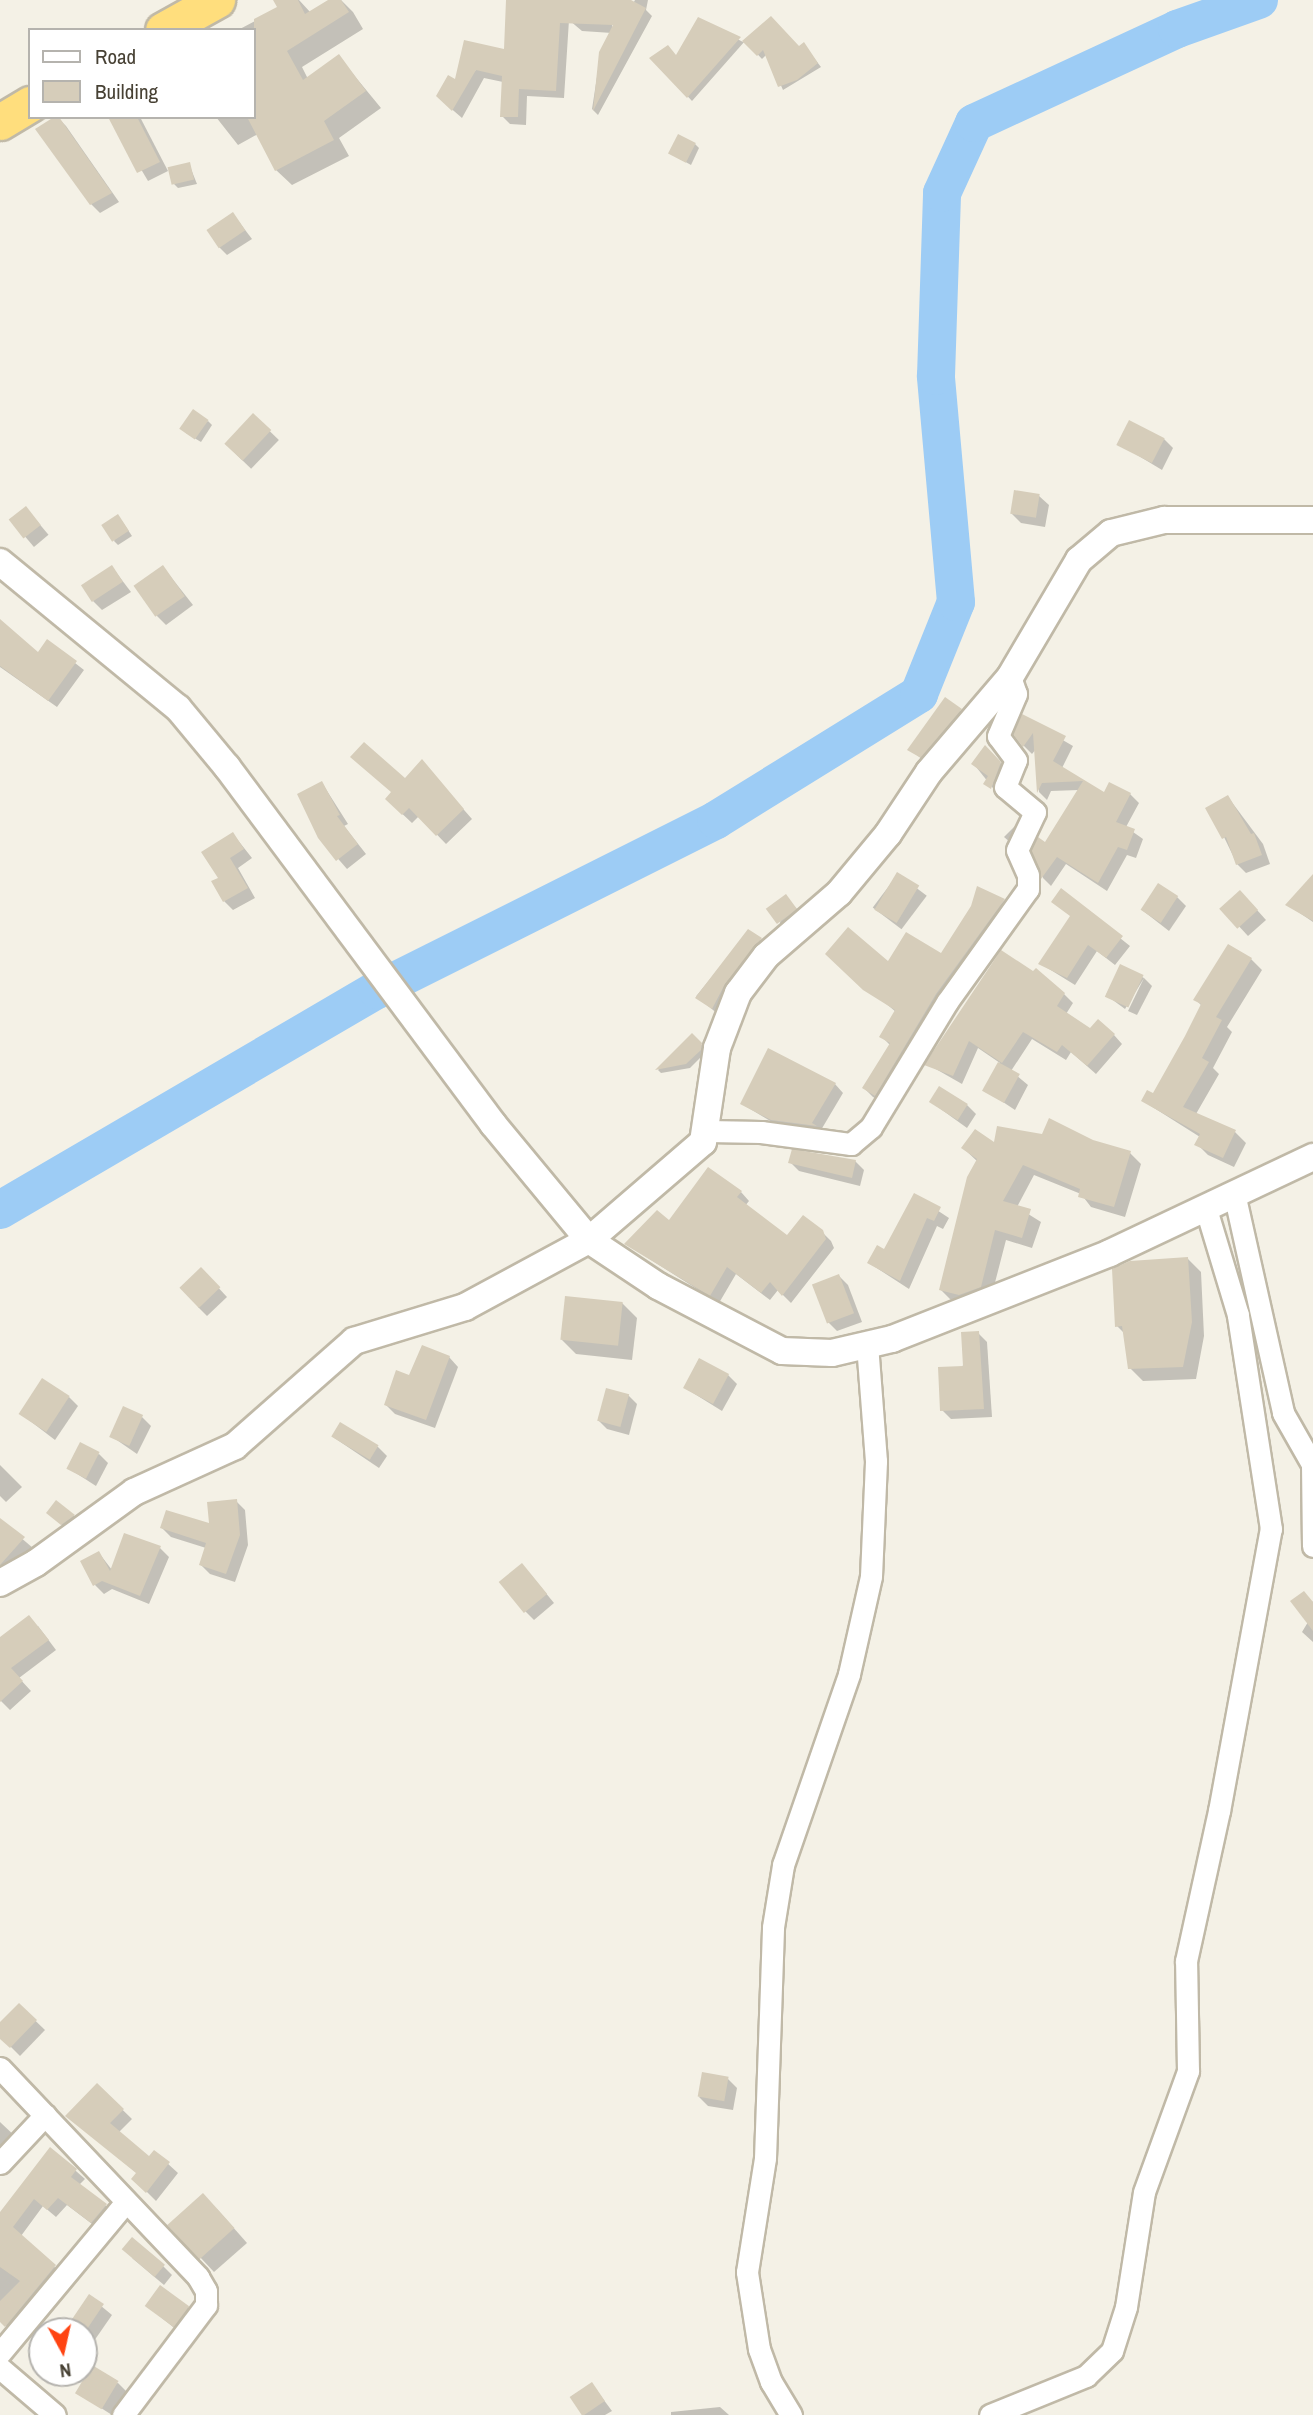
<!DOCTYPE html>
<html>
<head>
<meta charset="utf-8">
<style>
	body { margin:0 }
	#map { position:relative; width:1313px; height:2415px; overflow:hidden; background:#f4f1e6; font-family:"Archivo Narrow",sans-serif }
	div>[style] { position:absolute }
	.shadow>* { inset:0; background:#0003; transform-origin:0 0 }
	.river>* { height:38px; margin:-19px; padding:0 19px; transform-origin:19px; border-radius:19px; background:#9dccf5 }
	.building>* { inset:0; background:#d6cdba; transform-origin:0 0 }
	.roads { filter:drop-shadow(2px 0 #c0b9a7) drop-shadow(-2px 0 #c0b9a7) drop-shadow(0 2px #c0b9a7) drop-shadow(0 -2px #c0b9a7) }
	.minor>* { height:21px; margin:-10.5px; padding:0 10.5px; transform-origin:10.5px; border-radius:10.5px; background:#fff }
	.tertiary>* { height:26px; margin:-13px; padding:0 13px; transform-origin:13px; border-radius:13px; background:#fff }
	.trunk>* { height:35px; margin:-17.5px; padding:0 17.5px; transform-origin:17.5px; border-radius:17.5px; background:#ffde7d }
	span { translate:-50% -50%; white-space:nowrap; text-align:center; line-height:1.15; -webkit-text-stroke:5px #fff; paint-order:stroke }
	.legend { position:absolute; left:28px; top:28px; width:228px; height:91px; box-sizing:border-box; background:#fff; border:2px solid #b5b3ae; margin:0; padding:9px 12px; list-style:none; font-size:21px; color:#474134 }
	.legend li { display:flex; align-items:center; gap:14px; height:35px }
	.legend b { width:35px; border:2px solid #b5b3ae }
	.north { position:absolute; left:28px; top:2317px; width:70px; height:70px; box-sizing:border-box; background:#fff; border:2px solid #b5b3ae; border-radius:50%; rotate:172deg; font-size:19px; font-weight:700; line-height:28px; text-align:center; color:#474134 }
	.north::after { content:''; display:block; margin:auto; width:24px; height:32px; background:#ff4412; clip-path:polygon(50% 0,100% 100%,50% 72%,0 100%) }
</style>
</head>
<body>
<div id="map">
	<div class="shadow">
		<i style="clip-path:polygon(283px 0,299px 0,311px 13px,332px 0,341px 0,353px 12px,363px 29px,302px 67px,308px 79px,339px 57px,381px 108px,339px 138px,349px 156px,292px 185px,276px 170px,258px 134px,238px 145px,216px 117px,254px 117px,254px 30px,238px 30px,280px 8px)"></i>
		<i style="clip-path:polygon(544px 0,613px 0,612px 33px,582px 31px,569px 20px,564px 98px,527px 96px,526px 125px,510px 124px,502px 116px,503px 82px,484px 78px,462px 118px,447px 105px,456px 82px,506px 52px)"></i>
		<i style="clip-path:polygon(635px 0,648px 0,646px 10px,652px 16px,598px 115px,592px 109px,599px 64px)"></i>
		<i style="clip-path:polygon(771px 18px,799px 48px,804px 45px,821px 67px,783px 90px,767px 54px,762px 59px,745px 41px,692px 101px,652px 58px,668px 47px,676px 57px,699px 19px,743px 42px)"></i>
		<i style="clip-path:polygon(57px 117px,66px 126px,119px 202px,100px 213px,91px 204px,38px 129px)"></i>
		<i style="clip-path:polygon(110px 117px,140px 117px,168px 171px,148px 181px)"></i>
		<i style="clip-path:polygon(695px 144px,699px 148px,691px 165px,671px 154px)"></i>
		<i style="clip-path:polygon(189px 164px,197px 184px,178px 188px,174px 184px)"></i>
		<i style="clip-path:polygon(233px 214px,252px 239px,227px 255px,218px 246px)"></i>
		<i style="left:253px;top:415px;width:36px;height:40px;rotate:44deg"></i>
		<i style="clip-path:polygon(208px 421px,212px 425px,201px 442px,186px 433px)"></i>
		<i style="clip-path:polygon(1164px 439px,1173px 448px,1162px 470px,1119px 444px)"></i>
		<i style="clip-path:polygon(1039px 496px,1049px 505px,1045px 527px,1021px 523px,1012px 514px)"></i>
		<i style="left:26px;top:508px;width:35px;height:19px;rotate:50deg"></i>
		<i style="clip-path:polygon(122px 521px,132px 536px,118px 545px,114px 541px)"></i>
		<i style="clip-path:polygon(112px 567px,131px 592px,102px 610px,93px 601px)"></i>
		<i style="clip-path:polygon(163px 567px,193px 605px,166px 625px,157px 616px)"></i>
		<i style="clip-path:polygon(0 625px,38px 654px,48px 642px,84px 670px,57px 707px,0 667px)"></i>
		<i style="clip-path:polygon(946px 699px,970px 719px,930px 765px,909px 749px)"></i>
		<i style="clip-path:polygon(1023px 717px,1073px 746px,1062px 768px,1105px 795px,1130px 794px,1139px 803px,1126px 827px,1143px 839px,1136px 858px,1127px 855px,1107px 891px,1066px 864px,1051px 886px,1043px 878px,1033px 850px,1045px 845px,1079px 790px,1051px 791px,1047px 800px,1039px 792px,1036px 749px,1032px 754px,1024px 746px)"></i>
		<i style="clip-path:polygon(994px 756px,1009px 772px,1000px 797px,973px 763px)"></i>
		<i style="clip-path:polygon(422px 762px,472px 819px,446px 844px,419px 816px,412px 823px,396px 808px,405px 780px)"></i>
		<i style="clip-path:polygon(322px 783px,348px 824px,344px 826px,366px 854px,347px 869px,319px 837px)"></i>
		<i style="clip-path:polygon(1228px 797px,1263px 844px,1270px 864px,1246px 873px,1237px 864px,1224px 837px)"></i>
		<i style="clip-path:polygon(1016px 825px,1019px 828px,1011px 843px,1004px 837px)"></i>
		<i style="clip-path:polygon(233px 834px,252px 858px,238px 868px,255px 898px,233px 910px,224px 901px,220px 878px)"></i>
		<i style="left:898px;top:874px;width:36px;height:42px;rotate:37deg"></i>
		<i style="clip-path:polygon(1061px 891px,1130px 946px,1115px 965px,1097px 951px,1075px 985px,1041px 964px,1071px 917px)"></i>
		<i style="clip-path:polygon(785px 896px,805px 918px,789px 932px,780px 923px)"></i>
		<i style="clip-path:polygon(1313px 896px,1313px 922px,1288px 905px)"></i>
		<i style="clip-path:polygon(1177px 897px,1186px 906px,1169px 931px,1142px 910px)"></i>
		<i style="clip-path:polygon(1004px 901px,1012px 909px,884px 1103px,873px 1097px,864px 1088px,890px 1045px,881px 1036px,896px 1012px,827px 954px,889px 964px,942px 955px)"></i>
		<i style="clip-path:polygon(1249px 901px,1266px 920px,1248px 936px,1222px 908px)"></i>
		<i style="left:749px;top:931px;width:26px;height:84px;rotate:39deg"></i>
		<i style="clip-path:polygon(1001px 952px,1064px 994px,1073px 1003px,1066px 1014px,1091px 1030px,1114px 1035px,1122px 1044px,1096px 1074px,1071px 1052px,1066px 1060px,1032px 1039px,1011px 1071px,1028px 1085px,1015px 1110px,985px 1090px,1000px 1063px,978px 1048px,962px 1084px,927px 1064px)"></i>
		<i style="clip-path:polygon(1251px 959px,1262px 970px,1227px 1027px,1232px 1032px,1213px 1068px,1219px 1074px,1196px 1114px,1235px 1132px,1246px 1143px,1234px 1167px,1208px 1155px,1197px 1144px,1200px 1137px,1143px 1101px,1154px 1095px,1202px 1006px,1195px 999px)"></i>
		<i style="clip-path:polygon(1121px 966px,1144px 978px,1125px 1009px,1106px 995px)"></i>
		<i style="clip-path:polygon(1144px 978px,1152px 986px,1137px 1015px,1128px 1011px)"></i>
		<i style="clip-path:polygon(692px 1036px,705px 1048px,704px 1054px,690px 1068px,661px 1073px,658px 1070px)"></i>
		<i style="clip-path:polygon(835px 1084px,843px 1093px,821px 1130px,782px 1128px,742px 1104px)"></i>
		<i style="clip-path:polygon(931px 1102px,967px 1105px,976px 1114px,967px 1128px)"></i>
		<i style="clip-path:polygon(1092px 1142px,1130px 1153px,1141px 1164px,1125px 1217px,1091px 1207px,1081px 1194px,1034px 1175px,1017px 1207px,1041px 1222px,1032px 1248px,1006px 1240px,991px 1298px,971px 1306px,952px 1301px,941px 1290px,978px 1162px,963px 1148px)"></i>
		<i style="clip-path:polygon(855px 1161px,864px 1170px,860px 1186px,799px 1171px,790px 1162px)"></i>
		<i style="clip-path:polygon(741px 1192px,749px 1201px,745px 1206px,787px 1237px,822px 1232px,831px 1241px,834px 1248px,791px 1303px,778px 1290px,770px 1300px,736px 1274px,719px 1303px,626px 1244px)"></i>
		<i style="clip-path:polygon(914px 1195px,949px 1218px,943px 1229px,937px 1226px,909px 1289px,869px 1263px,885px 1251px)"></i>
		<i style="clip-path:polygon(1188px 1259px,1201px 1272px,1204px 1336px,1196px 1379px,1143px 1381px,1130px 1368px,1125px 1334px,1117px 1326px)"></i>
		<i style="clip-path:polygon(201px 1269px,227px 1297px,207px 1316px,198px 1307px)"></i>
		<i style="clip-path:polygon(839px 1276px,848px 1285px,862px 1322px,837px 1331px,828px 1322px)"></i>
		<i style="clip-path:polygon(622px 1303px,637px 1318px,632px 1360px,576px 1354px,562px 1340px)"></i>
		<i style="clip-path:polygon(978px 1333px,987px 1342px,992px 1417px,951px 1419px,942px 1410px)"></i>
		<i style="clip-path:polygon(449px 1357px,458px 1367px,435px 1428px,395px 1414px,386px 1405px,410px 1377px)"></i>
		<i style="clip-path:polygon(728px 1375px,737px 1384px,722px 1411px,685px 1388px)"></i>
		<i style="clip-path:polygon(628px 1395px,637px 1404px,629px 1435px,607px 1429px,598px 1420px)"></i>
		<i style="clip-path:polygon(69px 1397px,78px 1406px,55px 1440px,21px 1414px)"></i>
		<i style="clip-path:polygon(142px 1417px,151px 1426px,137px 1454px,111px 1436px)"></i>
		<i style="clip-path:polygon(333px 1437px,378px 1447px,387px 1456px,379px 1468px)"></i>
		<i style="clip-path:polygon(99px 1454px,108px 1463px,96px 1486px,68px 1468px)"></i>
		<i style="clip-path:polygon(0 1465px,22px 1487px,6px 1502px,0 1496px)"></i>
		<i style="clip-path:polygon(236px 1501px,245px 1510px,248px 1545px,235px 1582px,210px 1574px,201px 1565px,206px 1548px,171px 1537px,162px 1528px,211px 1526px)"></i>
		<i style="clip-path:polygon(56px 1502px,74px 1516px,83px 1525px,72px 1533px,57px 1521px)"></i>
		<i style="clip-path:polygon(0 1520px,33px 1548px,17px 1568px,0 1579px)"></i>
		<i style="clip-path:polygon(160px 1548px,169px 1557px,149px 1604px,112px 1589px,104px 1594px,95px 1585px,99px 1553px,112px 1570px)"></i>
		<i style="clip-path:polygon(531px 1575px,554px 1603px,534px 1620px,525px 1611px)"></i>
		<i style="clip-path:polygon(1301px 1595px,1313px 1602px,1313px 1642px,1302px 1632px,1308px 1622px)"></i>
		<i style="clip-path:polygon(38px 1626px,56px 1650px,19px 1678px,31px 1691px,10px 1710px,0 1700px,0 1639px)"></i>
		<i style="clip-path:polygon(19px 2005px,45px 2030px,20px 2056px,0 2036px,0 2025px)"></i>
		<i style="clip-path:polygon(728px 2079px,737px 2088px,733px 2110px,708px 2106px,699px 2097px)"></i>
		<i style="clip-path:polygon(97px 2085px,132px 2119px,119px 2132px,150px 2159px,155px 2152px,178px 2173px,156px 2201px,134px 2179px,138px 2174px,67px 2116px)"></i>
		<i style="clip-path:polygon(0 2122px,17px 2138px,0 2152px)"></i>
		<i style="clip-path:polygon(51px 2149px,85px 2179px,79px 2185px,115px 2213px,100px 2230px,67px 2205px,56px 2217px,43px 2206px,21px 2236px,63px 2275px,14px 2334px,0 2319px,0 2213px)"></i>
		<i style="clip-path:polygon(217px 2209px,247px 2243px,214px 2272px,170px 2225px)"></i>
		<i style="clip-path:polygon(132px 2258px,163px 2266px,172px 2275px,164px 2285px)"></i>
		<i style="clip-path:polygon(89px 2296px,112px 2315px,94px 2341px,71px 2323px)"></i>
		<i style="clip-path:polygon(147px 2306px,188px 2307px,197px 2316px,183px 2335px)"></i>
		<i style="clip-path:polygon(118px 2383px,127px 2392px,112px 2415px,76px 2392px)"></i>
		<i style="clip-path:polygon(592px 2384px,612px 2411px,605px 2415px,584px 2415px,572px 2396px)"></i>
		<i style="clip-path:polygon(720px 2407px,729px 2415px,671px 2415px,671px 2412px)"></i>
	</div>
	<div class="river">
		<i style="left:0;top:1210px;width:436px;rotate:-30.3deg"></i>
		<i style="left:377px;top:990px;width:379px;rotate:-26.6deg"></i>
		<i style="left:716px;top:820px;width:239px;rotate:-31.8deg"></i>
		<i style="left:919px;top:694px;width:99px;rotate:-68.1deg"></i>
		<i style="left:956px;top:602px;width:227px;rotate:-95.1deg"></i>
		<i style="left:936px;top:376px;width:183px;rotate:-88.1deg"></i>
		<i style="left:942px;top:193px;width:77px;rotate:-65.4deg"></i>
		<i style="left:974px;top:123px;width:224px;rotate:-24.8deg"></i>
		<i style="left:1177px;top:29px;width:87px;rotate:-19.5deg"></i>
	</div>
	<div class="building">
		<i style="clip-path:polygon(273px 0,298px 0,305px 14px,328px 0,341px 0,349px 12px,287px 51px,303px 80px,339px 54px,366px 91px,324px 121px,334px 140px,275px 171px,247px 117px,254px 117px,254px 19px,277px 7px)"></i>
		<i style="clip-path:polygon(506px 0,631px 0,646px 8px,593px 111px,599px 52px,613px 25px,560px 23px,556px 91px,519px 89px,518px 117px,500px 117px,502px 76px,476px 70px,452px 111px,436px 96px,448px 75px,455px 79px,464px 40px,504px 49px)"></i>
		<i style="clip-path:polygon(771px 16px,799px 46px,804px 42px,818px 63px,797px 80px,778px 87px,763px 50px,757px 56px,742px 41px)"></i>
		<i style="clip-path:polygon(698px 17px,741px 37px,687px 98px,649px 58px,668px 45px,676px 55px)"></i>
		<i style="clip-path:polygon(54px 117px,59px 117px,112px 193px,90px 205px,35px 129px)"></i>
		<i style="clip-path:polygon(108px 117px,137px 117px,160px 162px,137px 173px)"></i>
		<i style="left:678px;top:134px;width:20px;height:22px;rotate:27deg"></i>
		<i style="left:190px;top:162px;width:18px;height:23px;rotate:77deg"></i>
		<i style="left:233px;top:212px;width:22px;height:32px;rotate:56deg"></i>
		<i style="left:193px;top:409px;width:19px;height:24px;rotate:35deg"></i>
		<i style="left:253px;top:413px;width:25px;height:42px;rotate:43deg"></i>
		<i style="left:1129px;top:420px;width:40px;height:28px;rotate:27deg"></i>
		<i style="left:1014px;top:490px;width:26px;height:24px;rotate:9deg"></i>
		<i style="left:26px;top:506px;width:24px;height:22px;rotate:52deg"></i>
		<i style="left:118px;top:514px;width:20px;height:20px;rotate:57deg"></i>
		<i style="left:112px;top:565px;width:20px;height:37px;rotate:57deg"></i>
		<i style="left:163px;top:565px;width:38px;height:36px;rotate:55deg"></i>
		<i style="clip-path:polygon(0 619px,38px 652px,47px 639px,77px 661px,48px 701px,0 666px)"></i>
		<i style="clip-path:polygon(945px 697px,962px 709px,921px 758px,907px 750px)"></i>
		<i style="clip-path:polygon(1022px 714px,1066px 736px,1053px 761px,1104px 792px,1109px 782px,1131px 793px,1116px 822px,1135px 829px,1127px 850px,1118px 847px,1098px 883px,1057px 857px,1041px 879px,1031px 850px,1038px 837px,1045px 842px,1083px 781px,1042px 783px,1037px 793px,1033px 733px,1023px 747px,1013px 734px)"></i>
		<i style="clip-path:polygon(364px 742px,405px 778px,422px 759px,464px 809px,436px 836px,409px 808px,402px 815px,385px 799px,391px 792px,350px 757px)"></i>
		<i style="clip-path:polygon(985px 745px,1001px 762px,991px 789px,983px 784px,988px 776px,971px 764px)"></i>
		<i style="clip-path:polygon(322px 781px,340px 815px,337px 816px,358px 844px,336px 861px,318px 838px,297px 794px)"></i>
		<i style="clip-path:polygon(1228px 795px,1251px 834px,1254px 833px,1262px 855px,1236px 865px,1226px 837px,1222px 839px,1205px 808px)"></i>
		<i style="clip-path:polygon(233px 832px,244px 849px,230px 858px,248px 888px,223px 902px,211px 881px,218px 878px,201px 852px)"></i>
		<i style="left:897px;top:872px;width:26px;height:44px;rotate:31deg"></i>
		<i style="clip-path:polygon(1313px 874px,1313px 921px,1285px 905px)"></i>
		<i style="left:1158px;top:883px;width:24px;height:32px;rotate:33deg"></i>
		<i style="clip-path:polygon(977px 886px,1005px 899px,936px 994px,875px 1096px,862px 1088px,890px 1043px,879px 1037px,895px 1010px,863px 990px,825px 954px,848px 927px,888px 961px,906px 932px,941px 953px,971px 906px)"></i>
		<i style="clip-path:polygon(1061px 888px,1123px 936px,1106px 958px,1088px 945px,1067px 978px,1038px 964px,1070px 916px,1051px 902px)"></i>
		<i style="left:1240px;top:890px;width:27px;height:28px;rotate:48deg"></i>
		<i style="left:786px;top:894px;width:19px;height:25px;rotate:54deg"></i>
		<i style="clip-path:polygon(748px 929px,762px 938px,725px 984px,712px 1009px,695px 998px)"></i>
		<i style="clip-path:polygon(1228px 944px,1252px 958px,1216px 1017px,1222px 1020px,1202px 1058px,1209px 1062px,1183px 1107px,1236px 1130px,1223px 1158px,1194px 1145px,1200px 1134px,1141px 1101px,1147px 1090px,1153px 1093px,1185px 1036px,1201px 1004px,1193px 1000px)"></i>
		<i style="clip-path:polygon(1001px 950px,1033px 971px,1036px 968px,1065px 993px,1057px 1006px,1090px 1028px,1098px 1019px,1115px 1034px,1087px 1066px,1062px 1045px,1057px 1052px,1023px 1032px,1002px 1063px,969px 1041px,953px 1076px,924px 1065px)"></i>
		<i style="left:1120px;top:964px;width:26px;height:36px;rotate:25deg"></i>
		<i style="clip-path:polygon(692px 1033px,702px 1043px,701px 1050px,686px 1064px,655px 1070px)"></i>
		<i style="clip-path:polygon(768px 1048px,836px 1083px,812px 1123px,817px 1126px,771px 1120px,740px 1104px)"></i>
		<i style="left:998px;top:1062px;width:25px;height:33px;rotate:29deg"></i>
		<i style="left:939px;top:1086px;width:34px;height:19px;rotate:32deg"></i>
		<i style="clip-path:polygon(1049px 1118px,1093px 1140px,1131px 1151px,1114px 1207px,1078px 1197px,1080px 1189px,1023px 1165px,1003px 1201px,1031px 1209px,1022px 1238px,995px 1230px,981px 1287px,959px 1295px,939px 1290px,967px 1177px,977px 1159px,961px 1148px,975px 1129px,994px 1142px,997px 1126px,1042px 1134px)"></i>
		<i style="clip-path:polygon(792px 1149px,856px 1160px,852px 1178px,788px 1163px)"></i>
		<i style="clip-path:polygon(708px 1167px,742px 1191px,737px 1197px,787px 1235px,803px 1215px,823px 1230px,826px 1239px,782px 1296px,770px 1282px,761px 1293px,727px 1267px,710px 1296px,624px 1244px,657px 1210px,669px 1220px)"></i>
		<i style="clip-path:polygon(914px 1193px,941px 1207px,934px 1221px,927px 1218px,900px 1281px,867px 1263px,877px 1245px,884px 1249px)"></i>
		<i style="clip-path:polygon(1188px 1257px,1192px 1322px,1183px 1367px,1128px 1369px,1122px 1326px,1115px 1327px,1112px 1269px,1130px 1261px)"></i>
		<i style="left:201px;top:1267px;width:28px;height:30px;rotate:46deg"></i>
		<i style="left:839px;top:1274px;width:42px;height:29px;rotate:69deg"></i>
		<i style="left:565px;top:1296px;width:58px;height:44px;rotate:6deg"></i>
		<i style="clip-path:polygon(979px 1331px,984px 1409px,940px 1411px,938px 1367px,963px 1366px,961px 1332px)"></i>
		<i style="clip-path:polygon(422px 1345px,450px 1356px,426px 1420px,384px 1405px,396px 1370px,409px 1375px)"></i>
		<i style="left:699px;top:1358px;width:34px;height:34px;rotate:28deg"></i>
		<i style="left:42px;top:1378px;width:33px;height:43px;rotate:33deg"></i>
		<i style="left:606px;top:1388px;width:24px;height:34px;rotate:15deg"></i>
		<i style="left:123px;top:1406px;width:22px;height:34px;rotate:24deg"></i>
		<i style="left:340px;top:1422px;width:45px;height:17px;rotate:31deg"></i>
		<i style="left:80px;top:1442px;width:22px;height:30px;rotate:27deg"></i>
		<i style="clip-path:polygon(237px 1499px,240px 1535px,226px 1574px,199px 1565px,206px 1543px,160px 1528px,166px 1510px,209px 1523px,207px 1502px)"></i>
		<i style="clip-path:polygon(56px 1500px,75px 1515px,61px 1525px,46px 1513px)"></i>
		<i style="clip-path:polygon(0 1518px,25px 1537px,0 1565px)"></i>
		<i style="clip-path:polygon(124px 1533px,161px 1546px,140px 1596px,102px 1581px,93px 1586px,80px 1561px,99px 1551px,110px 1571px)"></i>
		<i style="left:522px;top:1563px;width:40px;height:30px;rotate:51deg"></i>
		<i style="clip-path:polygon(1304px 1591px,1313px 1602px,1313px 1631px,1290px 1601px)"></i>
		<i style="clip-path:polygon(29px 1615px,49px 1640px,11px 1668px,23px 1681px,0 1702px,0 1637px)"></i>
		<i style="clip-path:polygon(19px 2003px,37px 2020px,10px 2048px,0 2039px,0 2022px)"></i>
		<i style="left:702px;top:2072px;width:27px;height:25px;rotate:10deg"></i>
		<i style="clip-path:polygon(97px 2083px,124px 2109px,110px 2123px,149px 2156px,154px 2150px,170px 2162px,146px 2193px,131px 2179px,136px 2173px,65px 2116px)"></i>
		<i style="clip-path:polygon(50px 2147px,77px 2169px,71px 2177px,107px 2204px,91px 2223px,58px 2198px,47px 2210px,34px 2199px,13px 2227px,56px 2265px,5px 2327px,0 2322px,0 2301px,20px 2281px,0 2267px,0 2212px)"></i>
		<i style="left:203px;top:2193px;width:47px;height:48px;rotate:48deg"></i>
		<i style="left:132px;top:2237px;width:43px;height:16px;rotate:40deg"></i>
		<i style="left:160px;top:2285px;width:36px;height:26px;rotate:36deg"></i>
		<i style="left:89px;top:2294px;width:18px;height:35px;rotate:34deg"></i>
		<i style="left:92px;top:2365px;width:31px;height:33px;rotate:31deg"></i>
		<i style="left:592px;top:2382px;width:23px;height:27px;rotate:56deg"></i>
	</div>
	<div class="roads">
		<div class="minor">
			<i style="left:708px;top:1131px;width:53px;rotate:1.1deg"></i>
			<i style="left:761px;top:1132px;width:91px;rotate:7.6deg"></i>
			<i style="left:851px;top:1144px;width:26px;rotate:-40deg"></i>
			<i style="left:871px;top:1127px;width:146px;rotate:-58.7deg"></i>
			<i style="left:947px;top:1002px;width:139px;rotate:-54.4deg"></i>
			<i style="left:1028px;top:889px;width:14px;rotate:-90deg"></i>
			<i style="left:1028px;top:875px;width:27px;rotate:-114deg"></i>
			<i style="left:1017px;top:850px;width:42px;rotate:-64.7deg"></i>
			<i style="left:1035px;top:812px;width:39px;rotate:-140deg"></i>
			<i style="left:1005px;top:787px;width:29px;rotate:-68deg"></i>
			<i style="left:1016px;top:760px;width:30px;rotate:-127deg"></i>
			<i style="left:998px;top:736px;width:46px;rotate:-66.8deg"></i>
			<i style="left:1016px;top:694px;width:18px;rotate:-109deg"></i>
			<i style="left:1234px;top:1193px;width:225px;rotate:77.4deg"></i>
			<i style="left:1283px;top:1413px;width:59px;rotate:60.4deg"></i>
			<i style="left:1312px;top:1464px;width:82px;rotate:89.3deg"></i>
			<i style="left:0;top:2068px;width:288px;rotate:46.5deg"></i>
			<i style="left:198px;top:2277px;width:16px;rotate:60deg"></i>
			<i style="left:206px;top:2291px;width:14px;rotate:90deg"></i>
			<i style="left:206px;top:2305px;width:138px;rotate:127deg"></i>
			<i style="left:0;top:2163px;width:66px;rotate:-46.8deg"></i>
			<i style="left:0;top:2353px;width:197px;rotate:-50.2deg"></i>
			<i style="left:0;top:2368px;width:72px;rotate:40.5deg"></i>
			<i style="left:791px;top:2415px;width:39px;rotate:-121deg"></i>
			<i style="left:771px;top:2382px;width:35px;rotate:-110deg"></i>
			<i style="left:759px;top:2349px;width:78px;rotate:-98.9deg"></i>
			<i style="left:747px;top:2272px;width:115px;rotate:-81deg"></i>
			<i style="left:765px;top:2158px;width:231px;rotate:-88deg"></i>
			<i style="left:773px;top:1927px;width:63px;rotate:-80.8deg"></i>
			<i style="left:783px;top:1865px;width:202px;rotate:-70.9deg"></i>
			<i style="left:849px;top:1674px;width:100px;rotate:-77.3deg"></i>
			<i style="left:871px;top:1576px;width:115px;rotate:-87.5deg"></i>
			<i style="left:876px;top:1461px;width:116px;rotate:-94.4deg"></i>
			<i style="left:990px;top:2415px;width:104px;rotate:-22.1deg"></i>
			<i style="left:1086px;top:2376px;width:36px;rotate:-44deg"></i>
			<i style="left:1112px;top:2351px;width:46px;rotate:-72.3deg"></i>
			<i style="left:1126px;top:2307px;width:116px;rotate:-81.1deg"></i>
			<i style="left:1144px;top:2192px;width:129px;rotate:-70deg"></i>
			<i style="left:1188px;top:2071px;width:110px;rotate:-91deg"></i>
			<i style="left:1186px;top:1961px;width:154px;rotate:-77.6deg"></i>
			<i style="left:1219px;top:1811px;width:287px;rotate:-79.6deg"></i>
			<i style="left:1271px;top:1529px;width:217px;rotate:-98.8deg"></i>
			<i style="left:1238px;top:1315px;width:114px;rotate:-106.8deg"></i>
		</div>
		<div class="tertiary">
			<i style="left:0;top:562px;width:230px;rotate:39.4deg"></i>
			<i style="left:178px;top:708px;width:77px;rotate:50.3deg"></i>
			<i style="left:227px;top:767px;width:445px;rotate:53.3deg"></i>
			<i style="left:493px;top:1124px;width:151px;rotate:50.4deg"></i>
			<i style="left:589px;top:1240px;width:150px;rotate:-40.7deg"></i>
			<i style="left:703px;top:1142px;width:95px;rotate:-81.5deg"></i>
			<i style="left:717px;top:1048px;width:59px;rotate:-69.1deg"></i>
			<i style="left:738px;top:993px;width:46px;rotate:-52.9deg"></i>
			<i style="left:766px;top:956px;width:96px;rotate:-40.8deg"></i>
			<i style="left:839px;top:893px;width:77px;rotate:-50.3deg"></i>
			<i style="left:888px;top:834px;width:74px;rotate:-56.5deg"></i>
			<i style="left:929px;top:772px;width:125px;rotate:-49.5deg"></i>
			<i style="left:1010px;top:677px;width:136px;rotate:-59.5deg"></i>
			<i style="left:1079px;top:560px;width:42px;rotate:-40.2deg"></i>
			<i style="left:1111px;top:533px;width:55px;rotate:-13.8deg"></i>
			<i style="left:1164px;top:520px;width:149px"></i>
			<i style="left:0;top:1583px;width:41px;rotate:-29.1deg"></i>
			<i style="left:36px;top:1563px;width:121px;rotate:-35.9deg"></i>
			<i style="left:134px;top:1492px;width:111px;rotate:-24.5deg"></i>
			<i style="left:235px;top:1446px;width:159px;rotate:-41.4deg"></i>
			<i style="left:354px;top:1341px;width:116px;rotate:-17deg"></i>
			<i style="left:465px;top:1307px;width:141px;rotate:-28.4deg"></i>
			<i style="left:589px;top:1240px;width:83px;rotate:33.7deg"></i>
			<i style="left:658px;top:1286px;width:140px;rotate:27.7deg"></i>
			<i style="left:782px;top:1351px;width:50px;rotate:2.3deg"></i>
			<i style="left:832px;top:1353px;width:62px;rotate:-13.1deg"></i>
			<i style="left:892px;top:1339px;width:234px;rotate:-21.5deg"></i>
			<i style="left:1110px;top:1253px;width:225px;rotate:-25.3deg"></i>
		</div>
		<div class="trunk">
			<i style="left:163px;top:30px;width:62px;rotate:-29.1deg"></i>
			<i style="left:0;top:122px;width:35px;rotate:-31deg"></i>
		</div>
	</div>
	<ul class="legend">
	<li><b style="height:9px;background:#fff"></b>Road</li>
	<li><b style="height:19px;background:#d6cdba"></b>Building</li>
	</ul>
	<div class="north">N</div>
</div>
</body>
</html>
